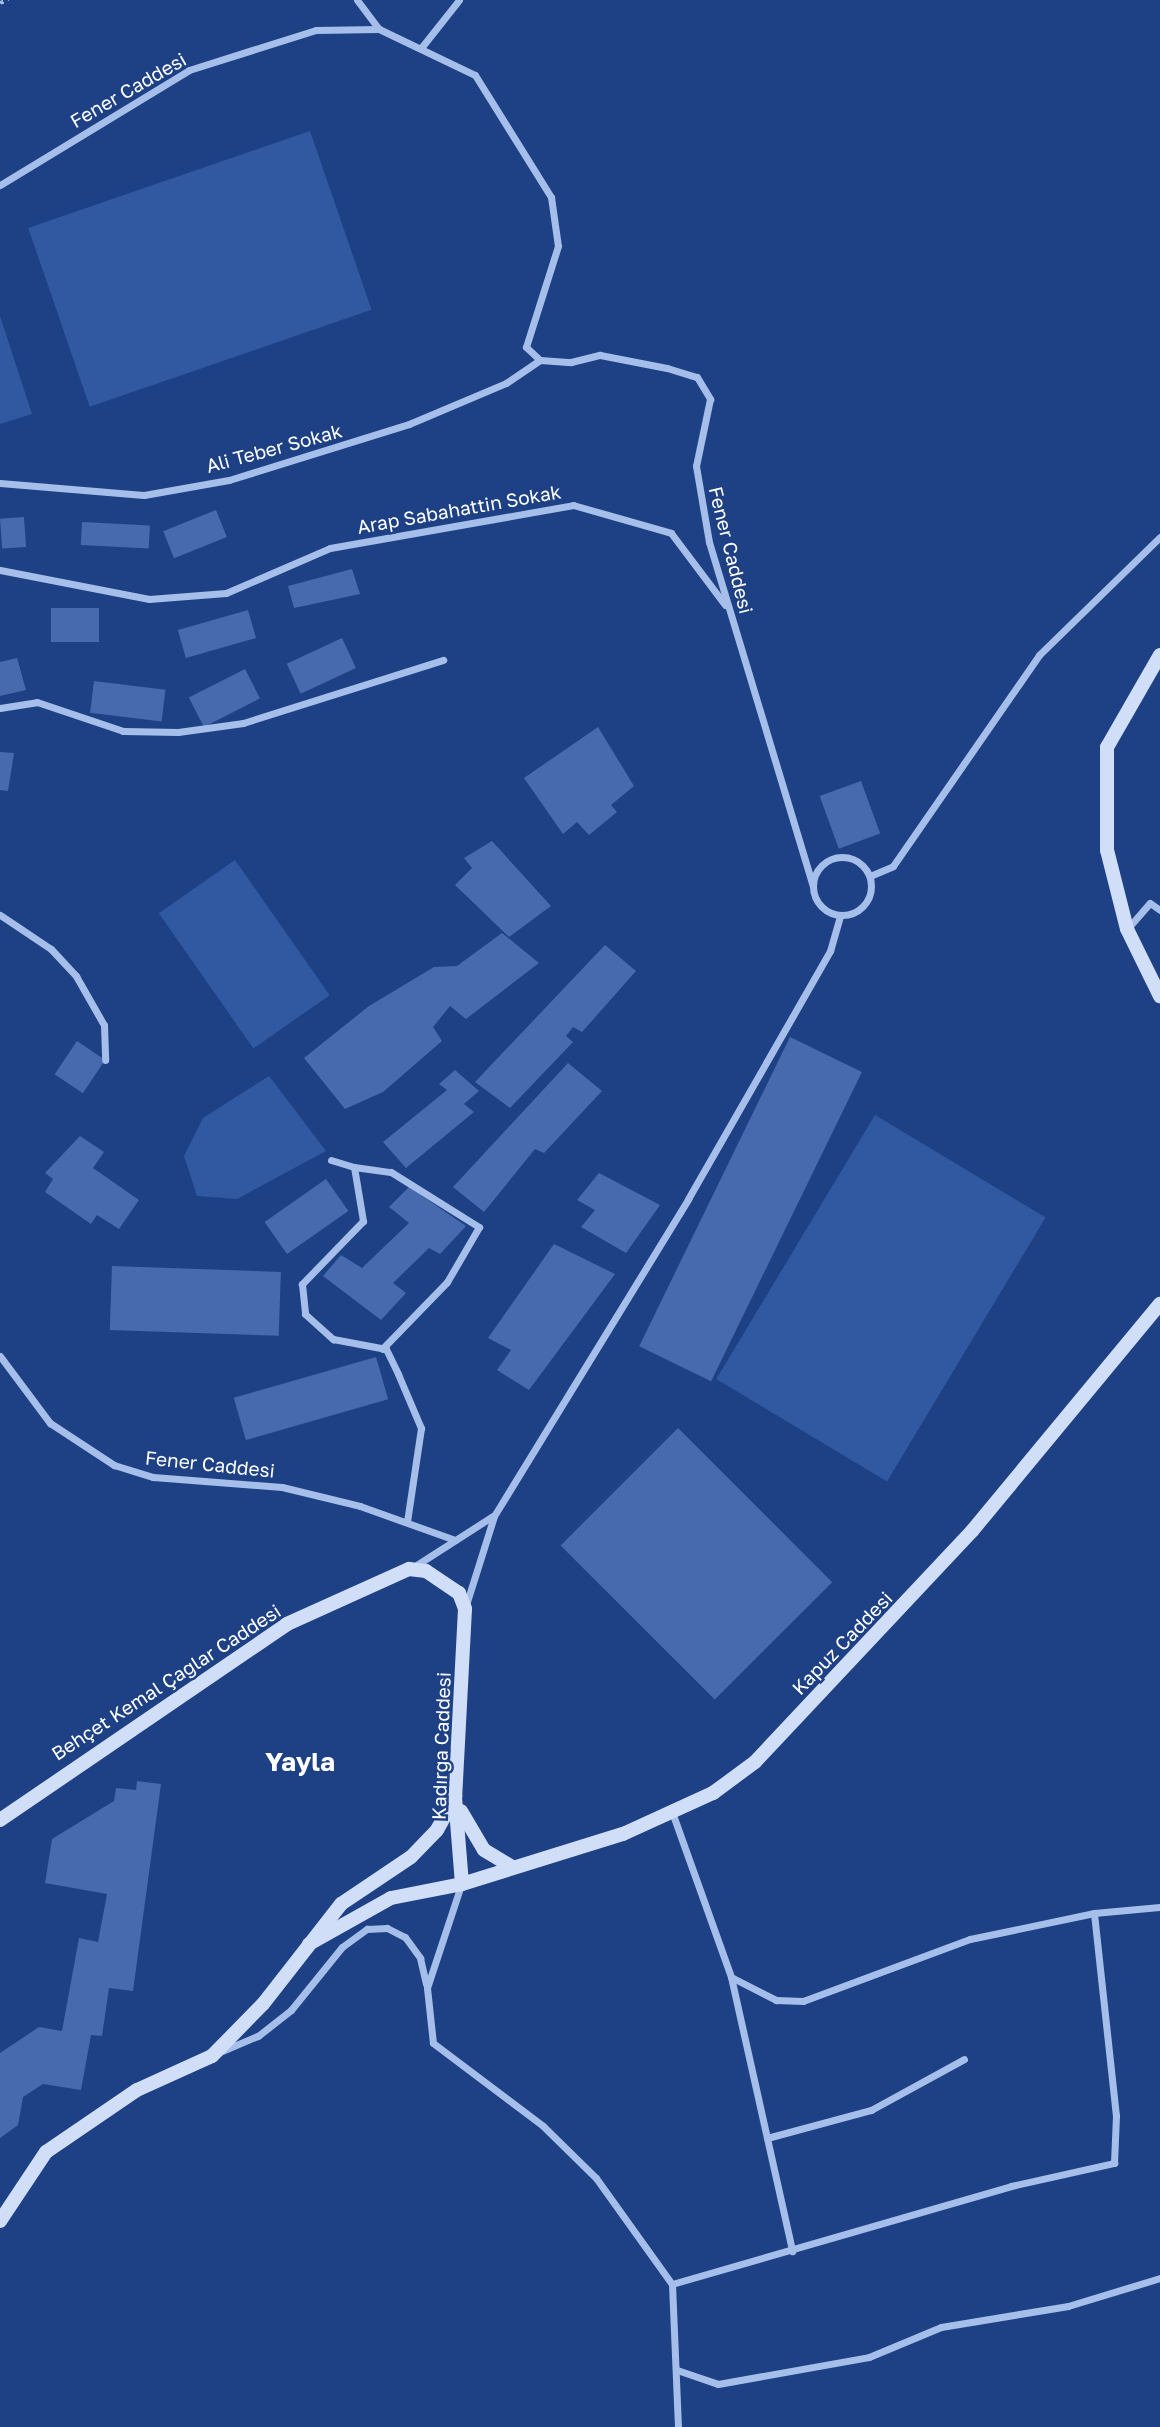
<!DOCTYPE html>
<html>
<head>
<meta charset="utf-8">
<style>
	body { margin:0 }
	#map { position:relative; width:1160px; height:2427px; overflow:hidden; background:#1e4185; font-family:"Golos Text",sans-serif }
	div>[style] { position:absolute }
	.green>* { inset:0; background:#3159a2; transform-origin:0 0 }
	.building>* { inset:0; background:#466aad; transform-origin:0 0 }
	.path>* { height:3.5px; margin-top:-1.75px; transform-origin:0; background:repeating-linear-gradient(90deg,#a5beea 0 3.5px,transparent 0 8.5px) }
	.street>* { height:7px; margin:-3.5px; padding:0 3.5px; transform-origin:3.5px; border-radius:3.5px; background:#a5beea }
	.street>.ring { margin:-3.5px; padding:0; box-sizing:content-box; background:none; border:7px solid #a5beea; border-radius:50% }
	.secondary>* { height:14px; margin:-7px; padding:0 7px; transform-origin:7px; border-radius:7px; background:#d1def8 }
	span { translate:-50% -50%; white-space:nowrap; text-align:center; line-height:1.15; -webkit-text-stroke:5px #1e4185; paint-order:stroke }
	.street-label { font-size:19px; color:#fff }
	.district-label { font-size:26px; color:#fff; font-weight:700 }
</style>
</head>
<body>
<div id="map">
	<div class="green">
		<i style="left:310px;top:131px;width:189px;height:298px;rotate:71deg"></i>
		<i style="clip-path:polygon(0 316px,32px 414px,0 424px)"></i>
		<i style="left:235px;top:860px;width:165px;height:93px;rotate:55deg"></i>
		<i style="clip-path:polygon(269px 1076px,326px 1151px,237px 1199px,197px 1196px,184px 1156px,203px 1118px)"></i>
		<i style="left:875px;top:1115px;width:199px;height:308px;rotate:31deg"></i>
	</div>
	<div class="building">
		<i style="left:216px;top:510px;width:29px;height:57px;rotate:68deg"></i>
		<i style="left:24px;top:517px;width:30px;height:24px;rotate:86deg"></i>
		<i style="left:82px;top:522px;width:68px;height:23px;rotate:3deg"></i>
		<i style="clip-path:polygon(352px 569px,360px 594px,294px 608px,288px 586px)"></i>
		<i style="left:51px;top:608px;width:48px;height:34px"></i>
		<i style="left:248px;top:610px;width:29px;height:73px;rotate:74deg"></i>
		<i style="left:342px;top:638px;width:33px;height:61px;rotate:65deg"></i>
		<i style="clip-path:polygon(17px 658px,26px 690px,0 696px,0 662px)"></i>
		<i style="left:245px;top:669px;width:33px;height:63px;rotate:63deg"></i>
		<i style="left:94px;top:681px;width:72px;height:32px;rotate:7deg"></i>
		<i style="clip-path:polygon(598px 727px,634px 786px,611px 805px,617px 812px,589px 835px,577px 822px,563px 834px,524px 778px)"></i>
		<i style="clip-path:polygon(0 752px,14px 753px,8px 791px,0 790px)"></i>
		<i style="left:861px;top:781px;width:56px;height:44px;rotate:70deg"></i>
		<i style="clip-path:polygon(492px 841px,551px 906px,509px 937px,455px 885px,472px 868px,464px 858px)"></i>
		<i style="clip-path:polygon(502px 933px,539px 963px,466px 1019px,450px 1006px,433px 1027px,442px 1041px,383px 1092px,345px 1109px,304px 1058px,369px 1006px,434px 967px,457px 966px)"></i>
		<i style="clip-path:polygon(605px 945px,636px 971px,582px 1032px,573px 1027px,566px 1036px,573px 1042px,510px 1108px,475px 1082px)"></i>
		<i style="left:790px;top:1037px;width:80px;height:344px;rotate:26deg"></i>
		<i style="left:77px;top:1041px;width:34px;height:40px;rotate:34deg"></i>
		<i style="clip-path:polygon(568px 1063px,602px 1091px,544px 1153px,535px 1149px,484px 1212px,453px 1187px)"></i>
		<i style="clip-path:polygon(455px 1070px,479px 1091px,464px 1104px,474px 1112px,406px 1168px,383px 1142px,447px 1090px,439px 1084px)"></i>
		<i style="clip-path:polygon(80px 1136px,104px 1152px,93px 1168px,139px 1200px,119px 1229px,97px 1215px,91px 1224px,45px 1192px,53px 1179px,45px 1173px)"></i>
		<i style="clip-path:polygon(599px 1173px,660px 1205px,626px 1253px,581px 1227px,595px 1210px,577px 1200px)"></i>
		<i style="left:326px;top:1179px;width:39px;height:75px;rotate:55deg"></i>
		<i style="clip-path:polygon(409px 1187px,466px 1226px,440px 1254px,429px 1248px,393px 1283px,406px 1293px,381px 1320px,323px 1276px,341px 1255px,362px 1268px,409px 1223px,389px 1207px)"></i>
		<i style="clip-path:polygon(554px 1244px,615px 1274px,529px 1390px,497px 1370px,511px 1350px,488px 1338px)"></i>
		<i style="left:112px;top:1266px;width:169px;height:64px;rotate:2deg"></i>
		<i style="left:376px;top:1357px;width:44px;height:148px;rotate:74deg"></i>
		<i style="left:678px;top:1428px;width:218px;height:166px;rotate:45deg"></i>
		<i style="clip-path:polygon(137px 1781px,161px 1784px,133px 1991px,109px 1988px,102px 2036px,91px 2035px,81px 2090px,43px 2084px,23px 2097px,18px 2125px,0 2138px,0 2053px,39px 2027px,62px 2031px,79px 1938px,98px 1942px,107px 1894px,45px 1883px,52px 1839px,114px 1801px,116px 1788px,136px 1790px)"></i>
	</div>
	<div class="path">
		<i style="left:0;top:3px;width:9px;rotate:-21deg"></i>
	</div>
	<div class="street">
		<i style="left:357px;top:0;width:36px;rotate:53deg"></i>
		<i style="left:421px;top:48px;width:61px;rotate:-51.6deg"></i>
		<i style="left:0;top:185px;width:221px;rotate:-31.3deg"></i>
		<i style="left:189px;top:70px;width:133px;rotate:-17.5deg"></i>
		<i style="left:316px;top:30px;width:63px;rotate:-0.9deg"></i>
		<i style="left:379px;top:29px;width:106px;rotate:25.6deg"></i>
		<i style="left:475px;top:75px;width:144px;rotate:58.1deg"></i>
		<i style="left:551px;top:197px;width:49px;rotate:81.9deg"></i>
		<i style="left:558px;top:246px;width:106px;rotate:107.6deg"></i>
		<i style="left:526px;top:347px;width:19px;rotate:43deg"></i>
		<i style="left:540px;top:360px;width:31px;rotate:4deg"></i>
		<i style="left:571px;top:362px;width:30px;rotate:-14deg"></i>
		<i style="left:600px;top:355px;width:68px;rotate:11deg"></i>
		<i style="left:667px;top:368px;width:31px;rotate:17deg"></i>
		<i style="left:697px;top:377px;width:26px;rotate:59deg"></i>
		<i style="left:710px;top:399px;width:68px;rotate:101.8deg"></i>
		<i style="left:696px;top:466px;width:77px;rotate:80.3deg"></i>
		<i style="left:709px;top:542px;width:360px;rotate:73.2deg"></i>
		<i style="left:0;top:483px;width:144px;rotate:4.8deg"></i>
		<i style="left:144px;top:495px;width:86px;rotate:-10deg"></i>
		<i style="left:229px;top:480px;width:189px;rotate:-17.3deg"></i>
		<i style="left:409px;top:424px;width:105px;rotate:-22.9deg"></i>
		<i style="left:506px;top:383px;width:41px;rotate:-34.1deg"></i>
		<i style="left:0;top:570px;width:152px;rotate:11deg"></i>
		<i style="left:149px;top:599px;width:77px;rotate:-4.5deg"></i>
		<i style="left:226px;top:593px;width:113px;rotate:-23.4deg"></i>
		<i style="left:330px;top:548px;width:247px;rotate:-10deg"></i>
		<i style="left:573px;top:505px;width:102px;rotate:15.9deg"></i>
		<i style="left:671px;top:533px;width:90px;rotate:53.1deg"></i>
		<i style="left:0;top:708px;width:37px;rotate:-9deg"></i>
		<i style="left:37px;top:702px;width:91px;rotate:18.6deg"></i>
		<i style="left:123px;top:731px;width:55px;rotate:1deg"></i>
		<i style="left:178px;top:732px;width:66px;rotate:-7.9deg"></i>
		<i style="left:243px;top:723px;width:210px;rotate:-17.5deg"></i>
		<i class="ring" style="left:813px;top:857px;width:51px;height:51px"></i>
		<i style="left:870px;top:876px;width:25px;rotate:-23deg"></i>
		<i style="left:893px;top:866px;width:257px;rotate:-55.3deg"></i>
		<i style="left:1039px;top:655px;width:169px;rotate:-44.3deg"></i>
		<i style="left:0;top:915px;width:61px;rotate:33.7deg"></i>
		<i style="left:51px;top:949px;width:37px;rotate:47deg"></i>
		<i style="left:76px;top:976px;width:56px;rotate:60.3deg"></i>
		<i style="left:104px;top:1025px;width:35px;rotate:88deg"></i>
		<i style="left:1128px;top:928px;width:33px;rotate:-49deg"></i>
		<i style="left:1150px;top:903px;width:12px;rotate:35deg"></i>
		<i style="left:331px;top:1160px;width:24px;rotate:17deg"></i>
		<i style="left:354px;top:1167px;width:55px;rotate:80.5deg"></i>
		<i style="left:363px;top:1221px;width:88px;rotate:134.1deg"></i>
		<i style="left:302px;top:1284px;width:30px;rotate:84deg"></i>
		<i style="left:305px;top:1314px;width:38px;rotate:42deg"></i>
		<i style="left:333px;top:1339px;width:54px;rotate:10.7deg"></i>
		<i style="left:386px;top:1349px;width:28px;rotate:64deg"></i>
		<i style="left:398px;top:1374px;width:59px;rotate:66.9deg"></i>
		<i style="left:421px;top:1428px;width:95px;rotate:98.5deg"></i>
		<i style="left:354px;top:1167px;width:37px;rotate:8deg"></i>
		<i style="left:391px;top:1172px;width:104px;rotate:32deg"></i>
		<i style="left:479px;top:1227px;width:64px;rotate:120.2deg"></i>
		<i style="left:447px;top:1282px;width:93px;rotate:134.1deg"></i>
		<i style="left:0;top:1356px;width:84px;rotate:53.3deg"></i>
		<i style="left:50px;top:1423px;width:77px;rotate:33.3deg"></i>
		<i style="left:114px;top:1465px;width:41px;rotate:17.1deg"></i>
		<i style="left:153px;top:1477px;width:129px;rotate:4.4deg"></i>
		<i style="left:282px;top:1487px;width:80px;rotate:13.7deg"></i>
		<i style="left:360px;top:1506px;width:101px;rotate:19.7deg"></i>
		<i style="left:415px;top:1566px;width:93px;rotate:-32.7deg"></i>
		<i style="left:466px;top:1605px;width:93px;rotate:-72.5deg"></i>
		<i style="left:494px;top:1516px;width:372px;rotate:-58.5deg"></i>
		<i style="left:688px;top:1199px;width:286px;rotate:-60.2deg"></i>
		<i style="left:830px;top:951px;width:37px;rotate:-74deg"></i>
		<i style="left:672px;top:1812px;width:175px;rotate:70.3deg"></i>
		<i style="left:731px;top:1977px;width:51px;rotate:27.1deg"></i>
		<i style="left:776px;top:2000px;width:27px;rotate:2deg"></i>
		<i style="left:803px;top:2001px;width:178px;rotate:-20.4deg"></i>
		<i style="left:970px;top:1939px;width:127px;rotate:-11.8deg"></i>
		<i style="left:1094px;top:1913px;width:66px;rotate:-5.2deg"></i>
		<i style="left:461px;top:1885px;width:108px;rotate:108.3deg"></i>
		<i style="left:427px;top:1988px;width:55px;rotate:83.8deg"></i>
		<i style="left:433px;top:2043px;width:138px;rotate:37deg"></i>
		<i style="left:543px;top:2126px;width:74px;rotate:44.5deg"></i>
		<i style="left:596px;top:2178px;width:130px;rotate:54.4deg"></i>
		<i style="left:672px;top:2284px;width:143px;rotate:87.6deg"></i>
		<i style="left:731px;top:1977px;width:281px;rotate:77.4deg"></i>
		<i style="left:222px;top:2051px;width:39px;rotate:-23deg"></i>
		<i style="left:258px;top:2036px;width:42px;rotate:-38.2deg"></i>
		<i style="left:291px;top:2010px;width:81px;rotate:-51deg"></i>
		<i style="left:342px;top:1947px;width:31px;rotate:-36deg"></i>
		<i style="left:367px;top:1929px;width:20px;rotate:-3deg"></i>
		<i style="left:387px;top:1928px;width:20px;rotate:27deg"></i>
		<i style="left:405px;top:1937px;width:26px;rotate:54deg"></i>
		<i style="left:420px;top:1958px;width:27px;rotate:77deg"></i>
		<i style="left:767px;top:2138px;width:108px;rotate:-15.1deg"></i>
		<i style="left:871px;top:2110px;width:106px;rotate:-28.7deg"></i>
		<i style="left:672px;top:2284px;width:353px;rotate:-16.1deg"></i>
		<i style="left:1011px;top:2186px;width:106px;rotate:-12.6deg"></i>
		<i style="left:1114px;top:2163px;width:47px;rotate:-87.6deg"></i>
		<i style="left:1116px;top:2116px;width:204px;rotate:-96.2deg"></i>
		<i style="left:677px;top:2370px;width:43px;rotate:18.9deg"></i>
		<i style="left:718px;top:2384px;width:153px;rotate:-10.1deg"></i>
		<i style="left:869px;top:2357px;width:78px;rotate:-22.6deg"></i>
		<i style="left:941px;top:2327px;width:129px;rotate:-9.4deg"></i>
		<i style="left:1068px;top:2306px;width:96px;rotate:-16.9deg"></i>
	</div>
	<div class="secondary">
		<i style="left:1160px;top:655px;width:106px;rotate:119.9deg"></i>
		<i style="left:1107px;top:747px;width:103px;rotate:90deg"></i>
		<i style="left:1107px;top:850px;width:81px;rotate:75.8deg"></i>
		<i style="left:1127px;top:929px;width:75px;rotate:63.8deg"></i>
		<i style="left:461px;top:1811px;width:45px;rotate:59.5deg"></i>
		<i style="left:484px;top:1850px;width:33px;rotate:31deg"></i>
		<i style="left:0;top:1820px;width:348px;rotate:-34.3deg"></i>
		<i style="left:287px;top:1624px;width:134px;rotate:-24.3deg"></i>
		<i style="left:409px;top:1569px;width:17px;rotate:7deg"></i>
		<i style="left:426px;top:1571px;width:40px;rotate:34deg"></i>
		<i style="left:459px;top:1593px;width:17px;rotate:69deg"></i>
		<i style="left:465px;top:1609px;width:188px;rotate:93deg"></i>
		<i style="left:455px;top:1797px;width:87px;rotate:85.4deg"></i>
		<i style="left:309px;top:1944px;width:94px;rotate:-29.3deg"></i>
		<i style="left:391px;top:1898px;width:72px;rotate:-11.2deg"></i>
		<i style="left:462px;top:1884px;width:169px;rotate:-17.3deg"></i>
		<i style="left:623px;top:1834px;width:99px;rotate:-24.5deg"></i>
		<i style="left:713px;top:1793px;width:52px;rotate:-36.4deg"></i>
		<i style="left:755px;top:1762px;width:317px;rotate:-46.8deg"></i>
		<i style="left:972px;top:1531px;width:295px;rotate:-50.4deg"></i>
		<i style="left:0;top:2221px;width:83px;rotate:-56.3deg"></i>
		<i style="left:46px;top:2152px;width:110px;rotate:-34.3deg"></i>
		<i style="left:137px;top:2090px;width:82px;rotate:-24.4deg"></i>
		<i style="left:212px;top:2056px;width:73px;rotate:-45.6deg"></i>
		<i style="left:263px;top:2004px;width:127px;rotate:-52deg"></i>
		<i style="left:341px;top:1904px;width:84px;rotate:-33.9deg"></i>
		<i style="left:411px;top:1857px;width:37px;rotate:-46deg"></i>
		<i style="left:437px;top:1830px;width:38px;rotate:-61deg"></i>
	</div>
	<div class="street-label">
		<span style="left:128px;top:90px;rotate:-30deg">Fener Caddesi</span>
		<span style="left:274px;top:448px;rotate:-15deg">Ali Teber Sokak</span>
		<span style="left:459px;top:509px;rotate:-10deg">Arap Sabahattin Sokak</span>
		<span style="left:731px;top:550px;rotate:76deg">Fener Caddesi</span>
		<span style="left:210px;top:1464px;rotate:6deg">Fener Caddesi</span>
		<span style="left:842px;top:1643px;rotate:-46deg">Kapuz Caddesi</span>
		<span style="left:166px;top:1682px;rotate:-33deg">Behçet Kemal Çağlar Caddesi</span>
		<span style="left:441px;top:1746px;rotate:-88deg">Kadırga Caddesi</span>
	</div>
	<div class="district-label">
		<span style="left:300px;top:1762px">Yayla</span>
	</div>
</div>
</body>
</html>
